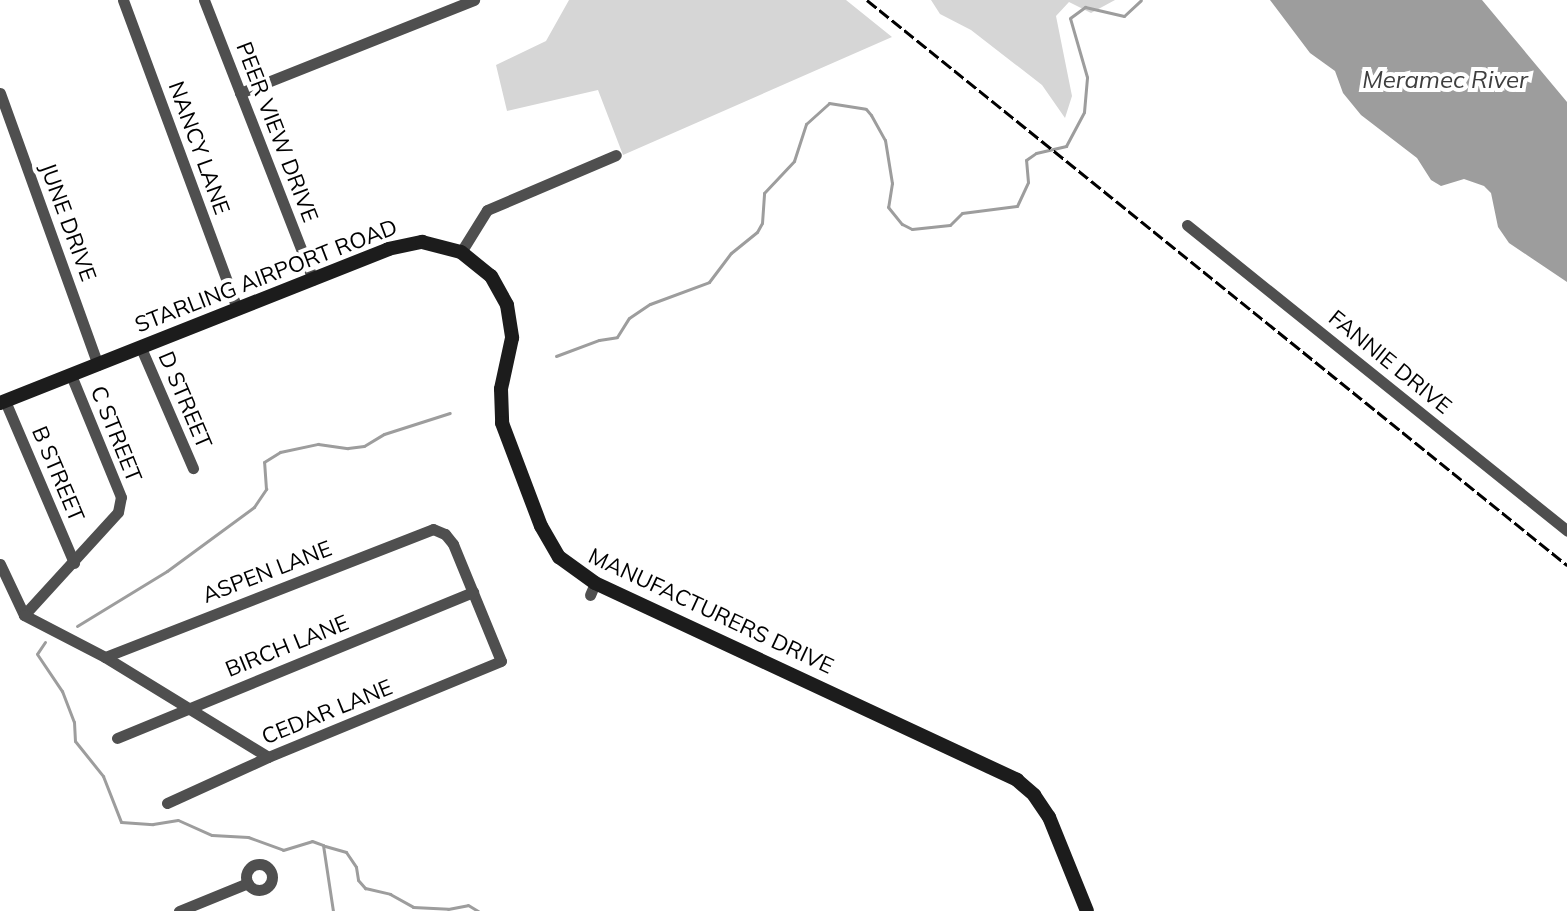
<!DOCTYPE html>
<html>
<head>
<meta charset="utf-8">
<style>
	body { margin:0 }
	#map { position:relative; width:1567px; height:911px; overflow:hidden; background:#fff; font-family:Mulish,sans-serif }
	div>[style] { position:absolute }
	.green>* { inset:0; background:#d6d6d6 }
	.water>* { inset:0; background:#9d9d9d }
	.stream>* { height:3px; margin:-1.5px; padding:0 1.5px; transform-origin:1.5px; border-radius:1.5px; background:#9d9d9d }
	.street>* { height:11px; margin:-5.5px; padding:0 5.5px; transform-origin:5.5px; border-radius:5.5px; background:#4f4f4f }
	.street>.ring { margin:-5.5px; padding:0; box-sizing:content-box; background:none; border:11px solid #4f4f4f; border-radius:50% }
	.secondary>* { height:14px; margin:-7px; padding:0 7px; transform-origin:7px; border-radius:7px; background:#1c1c1c }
	.rail>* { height:3px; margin-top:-1.5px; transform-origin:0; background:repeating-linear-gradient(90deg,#000 0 12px,transparent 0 16px) }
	span { translate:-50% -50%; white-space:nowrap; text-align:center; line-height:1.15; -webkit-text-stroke:8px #fff; paint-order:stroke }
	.street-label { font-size:22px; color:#000 }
	.water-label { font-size:24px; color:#3e3e3e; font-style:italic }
</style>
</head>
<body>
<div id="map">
	<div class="green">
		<i style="clip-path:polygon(569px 0,846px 0,892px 37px,623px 155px,598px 90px,507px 111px,496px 65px,546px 41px)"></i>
		<i style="clip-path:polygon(931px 0,1115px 0,1091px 13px,1069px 2px,1056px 16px,1072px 96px,1065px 118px,1042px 85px,971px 30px,940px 14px)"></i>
	</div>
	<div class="water">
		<i style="clip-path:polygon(1270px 0,1482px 0,1567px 102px,1567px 282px,1509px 243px,1498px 227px,1491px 193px,1484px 186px,1464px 179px,1441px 186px,1431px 180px,1417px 158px,1361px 115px,1343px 93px,1335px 71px,1310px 53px)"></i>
	</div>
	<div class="stream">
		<i style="left:556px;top:356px;width:46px;rotate:-20.4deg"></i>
		<i style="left:599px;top:340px;width:18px;rotate:-9deg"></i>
		<i style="left:617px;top:337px;width:22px;rotate:-58deg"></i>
		<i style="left:629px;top:318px;width:25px;rotate:-34deg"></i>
		<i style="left:650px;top:304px;width:63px;rotate:-20.4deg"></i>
		<i style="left:709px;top:282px;width:36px;rotate:-53deg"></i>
		<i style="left:731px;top:253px;width:33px;rotate:-39deg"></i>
		<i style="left:757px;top:232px;width:10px;rotate:-61deg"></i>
		<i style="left:762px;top:223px;width:30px;rotate:-86deg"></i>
		<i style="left:764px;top:193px;width:44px;rotate:-46.8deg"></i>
		<i style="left:794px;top:161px;width:39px;rotate:-72deg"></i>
		<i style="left:806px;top:124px;width:31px;rotate:-42deg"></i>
		<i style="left:829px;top:103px;width:37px;rotate:9deg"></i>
		<i style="left:866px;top:109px;width:8px;rotate:50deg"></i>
		<i style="left:871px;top:115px;width:29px;rotate:61deg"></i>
		<i style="left:885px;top:140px;width:44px;rotate:80.8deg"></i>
		<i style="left:892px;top:183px;width:24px;rotate:99deg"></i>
		<i style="left:888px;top:207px;width:22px;rotate:51deg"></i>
		<i style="left:902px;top:224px;width:11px;rotate:27deg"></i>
		<i style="left:912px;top:229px;width:38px;rotate:-6deg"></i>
		<i style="left:950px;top:225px;width:17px;rotate:-45deg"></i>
		<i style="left:962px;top:213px;width:55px;rotate:-7.3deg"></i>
		<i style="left:1017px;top:206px;width:26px;rotate:-65deg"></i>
		<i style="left:1028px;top:182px;width:22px;rotate:-95deg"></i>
		<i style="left:1026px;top:160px;width:12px;rotate:-35deg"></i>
		<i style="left:1036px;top:153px;width:31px;rotate:-13deg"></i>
		<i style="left:1066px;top:146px;width:38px;rotate:-62deg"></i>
		<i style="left:1084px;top:112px;width:35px;rotate:-85deg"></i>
		<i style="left:1087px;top:77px;width:61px;rotate:-106.1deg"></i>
		<i style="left:1070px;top:18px;width:19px;rotate:-36deg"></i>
		<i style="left:1085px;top:7px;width:40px;rotate:13deg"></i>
		<i style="left:1124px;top:16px;width:23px;rotate:-43deg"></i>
		<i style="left:77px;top:626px;width:105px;rotate:-31.4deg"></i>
		<i style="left:167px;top:571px;width:108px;rotate:-36.3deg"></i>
		<i style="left:254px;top:507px;width:22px;rotate:-56deg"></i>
		<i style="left:266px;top:489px;width:27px;rotate:-94deg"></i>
		<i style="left:264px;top:462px;width:19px;rotate:-32deg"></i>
		<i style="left:280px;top:452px;width:39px;rotate:-12deg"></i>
		<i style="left:318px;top:444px;width:30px;rotate:8deg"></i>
		<i style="left:348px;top:448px;width:16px;rotate:-7deg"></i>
		<i style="left:364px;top:446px;width:23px;rotate:-31deg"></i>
		<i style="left:384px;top:434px;width:69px;rotate:-17.7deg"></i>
		<i style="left:45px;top:642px;width:14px;rotate:124deg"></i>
		<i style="left:37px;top:654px;width:45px;rotate:56deg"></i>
		<i style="left:62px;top:691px;width:33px;rotate:69deg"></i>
		<i style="left:74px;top:722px;width:19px;rotate:87deg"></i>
		<i style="left:75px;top:741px;width:45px;rotate:51.3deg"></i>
		<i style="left:103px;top:776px;width:49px;rotate:68.6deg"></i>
		<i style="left:121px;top:822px;width:32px;rotate:4deg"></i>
		<i style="left:153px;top:824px;width:25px;rotate:-9deg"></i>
		<i style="left:178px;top:820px;width:37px;rotate:24deg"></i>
		<i style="left:212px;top:835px;width:36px;rotate:3deg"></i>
		<i style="left:248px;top:837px;width:37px;rotate:20deg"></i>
		<i style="left:283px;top:850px;width:30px;rotate:-17deg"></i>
		<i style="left:312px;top:841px;width:12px;rotate:20deg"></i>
		<i style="left:323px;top:845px;width:67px;rotate:81.4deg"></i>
		<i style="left:325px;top:846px;width:22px;rotate:16deg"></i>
		<i style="left:346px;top:852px;width:18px;rotate:56deg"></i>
		<i style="left:356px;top:867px;width:13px;rotate:81deg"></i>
		<i style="left:358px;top:880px;width:11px;rotate:49deg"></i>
		<i style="left:365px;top:888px;width:26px;rotate:13deg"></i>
		<i style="left:390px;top:894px;width:26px;rotate:29deg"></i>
		<i style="left:413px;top:907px;width:35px;rotate:3deg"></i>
		<i style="left:448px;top:909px;width:20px;rotate:-11deg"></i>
		<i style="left:468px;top:905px;width:12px;rotate:31deg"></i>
	</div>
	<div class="street">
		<i style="left:123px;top:0;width:329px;rotate:69.7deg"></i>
		<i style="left:204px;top:0;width:300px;rotate:68.7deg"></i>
		<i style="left:0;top:93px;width:289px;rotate:70.2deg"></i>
		<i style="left:240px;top:93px;width:252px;rotate:-21.7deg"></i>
		<i style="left:1187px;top:225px;width:488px;rotate:38.8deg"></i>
		<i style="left:461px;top:252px;width:49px;rotate:-58.2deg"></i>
		<i style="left:487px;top:210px;width:140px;rotate:-23.1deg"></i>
		<i style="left:141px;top:348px;width:131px;rotate:66.6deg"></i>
		<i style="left:5px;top:401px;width:176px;rotate:66.9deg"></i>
		<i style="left:0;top:564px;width:56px;rotate:64.8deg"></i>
		<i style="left:590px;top:595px;width:13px;rotate:-67deg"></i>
		<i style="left:24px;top:615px;width:139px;rotate:-47.6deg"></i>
		<i style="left:118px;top:512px;width:15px;rotate:-79deg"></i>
		<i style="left:121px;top:497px;width:132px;rotate:-112.3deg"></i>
		<i style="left:24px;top:615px;width:91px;rotate:27.4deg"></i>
		<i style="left:105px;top:657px;width:191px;rotate:31.5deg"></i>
		<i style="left:105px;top:657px;width:352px;rotate:-21.3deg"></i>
		<i style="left:433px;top:529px;width:13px;rotate:23deg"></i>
		<i style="left:445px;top:534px;width:13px;rotate:51deg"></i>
		<i style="left:453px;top:544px;width:126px;rotate:67.7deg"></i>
		<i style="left:501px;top:661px;width:252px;rotate:157.6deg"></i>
		<i style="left:268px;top:757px;width:111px;rotate:155.5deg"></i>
		<i style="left:117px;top:738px;width:385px;rotate:-22.3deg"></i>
		<i class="ring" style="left:246px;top:864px;width:15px;height:15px"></i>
		<i style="left:179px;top:911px;width:74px;rotate:-22.1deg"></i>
	</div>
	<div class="secondary">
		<i style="left:0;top:403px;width:417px;rotate:-21.6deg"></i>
		<i style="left:388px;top:249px;width:35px;rotate:-12deg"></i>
		<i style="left:422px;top:242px;width:40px;rotate:14.4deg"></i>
		<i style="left:461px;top:252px;width:38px;rotate:39deg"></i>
		<i style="left:491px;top:276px;width:33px;rotate:61deg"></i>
		<i style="left:507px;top:305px;width:33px;rotate:81deg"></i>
		<i style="left:512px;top:338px;width:52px;rotate:102.2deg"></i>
		<i style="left:501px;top:389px;width:34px;rotate:88deg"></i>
		<i style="left:502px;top:423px;width:110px;rotate:69.3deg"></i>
		<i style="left:541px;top:526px;width:36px;rotate:60deg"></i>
		<i style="left:559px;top:557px;width:44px;rotate:35.8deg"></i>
		<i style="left:595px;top:583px;width:466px;rotate:25deg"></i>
		<i style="left:1017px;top:780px;width:23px;rotate:41deg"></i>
		<i style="left:1034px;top:795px;width:27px;rotate:56deg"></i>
		<i style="left:1049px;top:817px;width:101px;rotate:68deg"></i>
	</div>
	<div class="rail">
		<i style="left:867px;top:0;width:900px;rotate:38.91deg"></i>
	</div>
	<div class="street-label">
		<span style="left:277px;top:132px;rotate:69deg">PEER VIEW DRIVE</span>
		<span style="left:199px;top:148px;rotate:70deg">NANCY LANE</span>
		<span style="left:68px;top:222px;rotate:70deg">JUNE DRIVE</span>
		<span style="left:266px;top:276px;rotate:-21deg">STARLING AIRPORT ROAD</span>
		<span style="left:1390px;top:362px;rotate:39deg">FANNIE DRIVE</span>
		<span style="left:185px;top:400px;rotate:67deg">D STREET</span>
		<span style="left:116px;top:434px;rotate:68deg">C STREET</span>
		<span style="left:58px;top:474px;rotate:67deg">B STREET</span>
		<span style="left:267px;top:572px;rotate:-21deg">ASPEN LANE</span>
		<span style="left:711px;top:611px;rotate:25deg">MANUFACTURERS DRIVE</span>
		<span style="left:287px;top:646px;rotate:-22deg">BIRCH LANE</span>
		<span style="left:327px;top:712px;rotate:-22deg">CEDAR LANE</span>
	</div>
	<div class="water-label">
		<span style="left:1445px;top:80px">Meramec River</span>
	</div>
</div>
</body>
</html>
